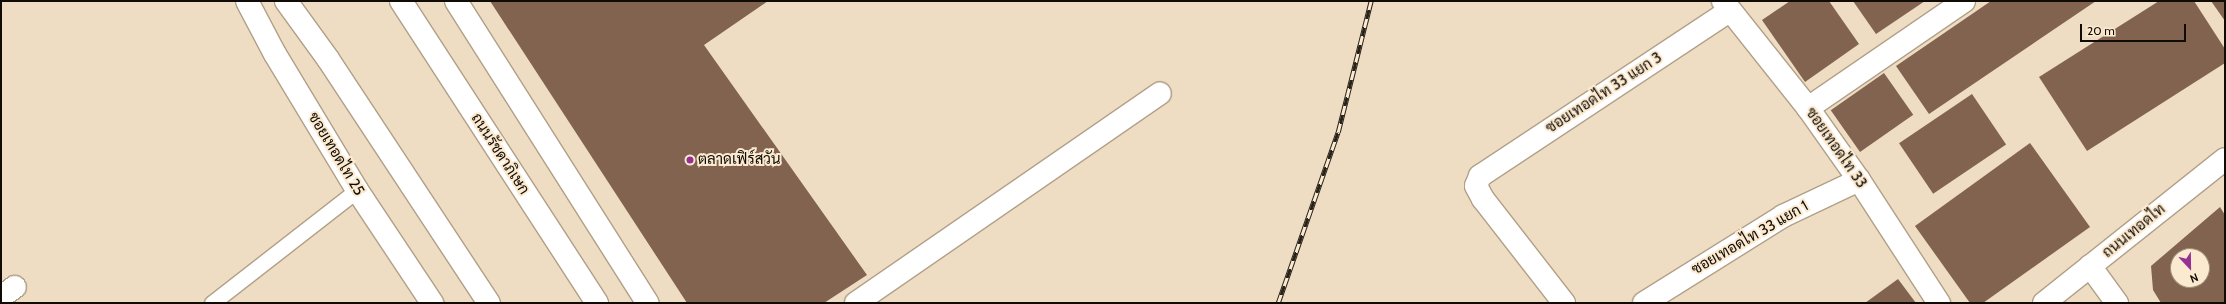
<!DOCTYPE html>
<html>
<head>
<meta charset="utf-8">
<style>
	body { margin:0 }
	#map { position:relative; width:2226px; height:304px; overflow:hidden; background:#eeddc3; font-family:Cabin,Sarabun,sans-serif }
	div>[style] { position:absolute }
	.building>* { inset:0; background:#81634f; transform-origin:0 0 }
	.roads { filter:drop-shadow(1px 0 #b1a088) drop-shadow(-1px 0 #b1a088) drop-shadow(0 1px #b1a088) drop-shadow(0 -1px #b1a088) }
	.service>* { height:15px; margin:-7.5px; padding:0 7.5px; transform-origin:7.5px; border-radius:7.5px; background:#fff }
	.minor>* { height:22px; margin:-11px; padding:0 11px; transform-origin:11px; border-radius:11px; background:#fff }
	.secondary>* { height:22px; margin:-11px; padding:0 11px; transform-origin:11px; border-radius:11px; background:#fff }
	.primary>* { height:22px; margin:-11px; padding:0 11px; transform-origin:11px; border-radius:11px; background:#fff }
	.rail>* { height:4.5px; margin-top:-2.25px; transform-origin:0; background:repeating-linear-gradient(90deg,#fcead0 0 9px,#282219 0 18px); box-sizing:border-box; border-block:1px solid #282219 }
	.dots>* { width:11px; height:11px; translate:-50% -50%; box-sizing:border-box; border:2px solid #fcead0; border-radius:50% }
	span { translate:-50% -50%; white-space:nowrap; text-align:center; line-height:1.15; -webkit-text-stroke:4px #fcead0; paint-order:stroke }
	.street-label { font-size:15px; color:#100b04 }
	.poi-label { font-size:15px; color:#100b04 }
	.left { translate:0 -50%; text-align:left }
	.frame { position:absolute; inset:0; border:2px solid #100b04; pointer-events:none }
	.north { position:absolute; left:2170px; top:248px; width:40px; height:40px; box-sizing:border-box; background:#fcead0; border:1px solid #9e917e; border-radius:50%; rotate:158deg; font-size:11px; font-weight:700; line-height:16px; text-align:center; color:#100b04 }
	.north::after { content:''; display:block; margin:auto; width:14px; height:18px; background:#963095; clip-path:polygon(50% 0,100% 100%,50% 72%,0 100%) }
	.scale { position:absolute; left:2080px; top:24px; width:106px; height:18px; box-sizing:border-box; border:2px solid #100b04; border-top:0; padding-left:5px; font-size:12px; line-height:14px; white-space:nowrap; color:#100b04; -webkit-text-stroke:3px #fcead0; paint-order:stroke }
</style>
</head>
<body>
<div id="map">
	<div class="building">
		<i style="clip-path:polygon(490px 1px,768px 1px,704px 45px,867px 275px,824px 303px,687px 303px)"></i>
		<i style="clip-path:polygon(1790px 1px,1829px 1px,1859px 44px,1805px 82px,1762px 20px)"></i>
		<i style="clip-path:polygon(1853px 1px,1925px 1px,1876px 34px)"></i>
		<i style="clip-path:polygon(1991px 1px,2096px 1px,1929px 114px,1896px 66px)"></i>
		<i style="clip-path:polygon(2159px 1px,2194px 1px,2225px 49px,2225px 63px,2087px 151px,2039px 77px)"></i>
		<i style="clip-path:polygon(2211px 1px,2225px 1px,2225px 21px)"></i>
		<i style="left:1884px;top:73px;width:51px;height:65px;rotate:55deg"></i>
		<i style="left:1972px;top:94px;width:61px;height:88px;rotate:56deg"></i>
		<i style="clip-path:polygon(2030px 143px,2090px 227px,1983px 303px,1970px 303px,1915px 226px)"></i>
		<i style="clip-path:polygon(evenodd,2220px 207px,2225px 215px,2225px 303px,2161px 303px,2153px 290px,2151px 266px,2220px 207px,2178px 256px,2202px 256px,2202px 280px,2178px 280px,2178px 256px)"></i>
		<i style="clip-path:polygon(1898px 279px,1916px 303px,1865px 303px)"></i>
	</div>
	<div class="roads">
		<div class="service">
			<i style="left:212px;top:303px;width:184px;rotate:-37.9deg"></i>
		</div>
		<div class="minor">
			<i style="left:1723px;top:1px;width:137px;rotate:51.5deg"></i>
			<i style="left:1808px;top:108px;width:88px;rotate:54.7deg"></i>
			<i style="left:1859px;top:180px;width:147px;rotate:57deg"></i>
			<i style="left:1808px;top:108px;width:189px;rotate:-34.4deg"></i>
			<i style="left:2090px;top:266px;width:46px;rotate:53.9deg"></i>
			<i style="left:1px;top:297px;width:17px;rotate:-36deg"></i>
			<i style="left:856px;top:303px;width:369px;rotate:-34.6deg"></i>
			<i style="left:1564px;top:303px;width:132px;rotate:-127.9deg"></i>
			<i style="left:1483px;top:199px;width:15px;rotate:-118deg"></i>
			<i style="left:1476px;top:186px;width:11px;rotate:-68deg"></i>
			<i style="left:1480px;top:176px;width:299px;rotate:-33.5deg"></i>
			<i style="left:1644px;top:303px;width:164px;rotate:-32deg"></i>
			<i style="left:1783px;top:216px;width:84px;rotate:-25.3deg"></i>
		</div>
		<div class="secondary">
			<i style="left:247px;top:1px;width:60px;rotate:62.2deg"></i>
			<i style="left:275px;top:54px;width:159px;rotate:58.9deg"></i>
			<i style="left:357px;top:190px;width:136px;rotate:56.4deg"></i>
			<i style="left:456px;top:1px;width:358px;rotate:57.6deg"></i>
			<i style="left:2044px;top:303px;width:231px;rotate:-38.5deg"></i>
		</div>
		<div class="primary">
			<i style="left:286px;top:1px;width:72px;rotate:54.1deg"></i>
			<i style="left:328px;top:59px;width:292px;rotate:56.6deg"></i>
			<i style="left:401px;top:1px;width:360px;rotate:57deg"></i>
		</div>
	</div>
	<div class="rail">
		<i style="left:1278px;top:303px;width:181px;rotate:-70.7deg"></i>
		<i style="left:1338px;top:132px;width:135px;rotate:-75.9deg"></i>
	</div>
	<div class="dots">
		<i style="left:690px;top:160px;background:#963095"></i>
	</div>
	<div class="street-label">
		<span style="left:1604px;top:93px;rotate:-33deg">ซอยเทอดไท 33 แยก 3</span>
		<span style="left:1836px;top:148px;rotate:55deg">ซอยเทอดไท 33</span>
		<span style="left:336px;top:154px;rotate:59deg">ซอยเทอดไท 25</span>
		<span style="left:500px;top:154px;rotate:57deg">ถนนรัชดาภิเษก</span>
		<span style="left:2134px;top:231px;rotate:-39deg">ถนนเทอดไท</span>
		<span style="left:1750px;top:238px;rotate:-30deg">ซอยเทอดไท 33 แยก 1</span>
	</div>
	<div class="poi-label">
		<span class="left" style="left:698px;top:160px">ตลาดเฟิร์สวัน</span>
	</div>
	<div class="frame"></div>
	<div class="north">N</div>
	<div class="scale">20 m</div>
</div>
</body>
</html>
